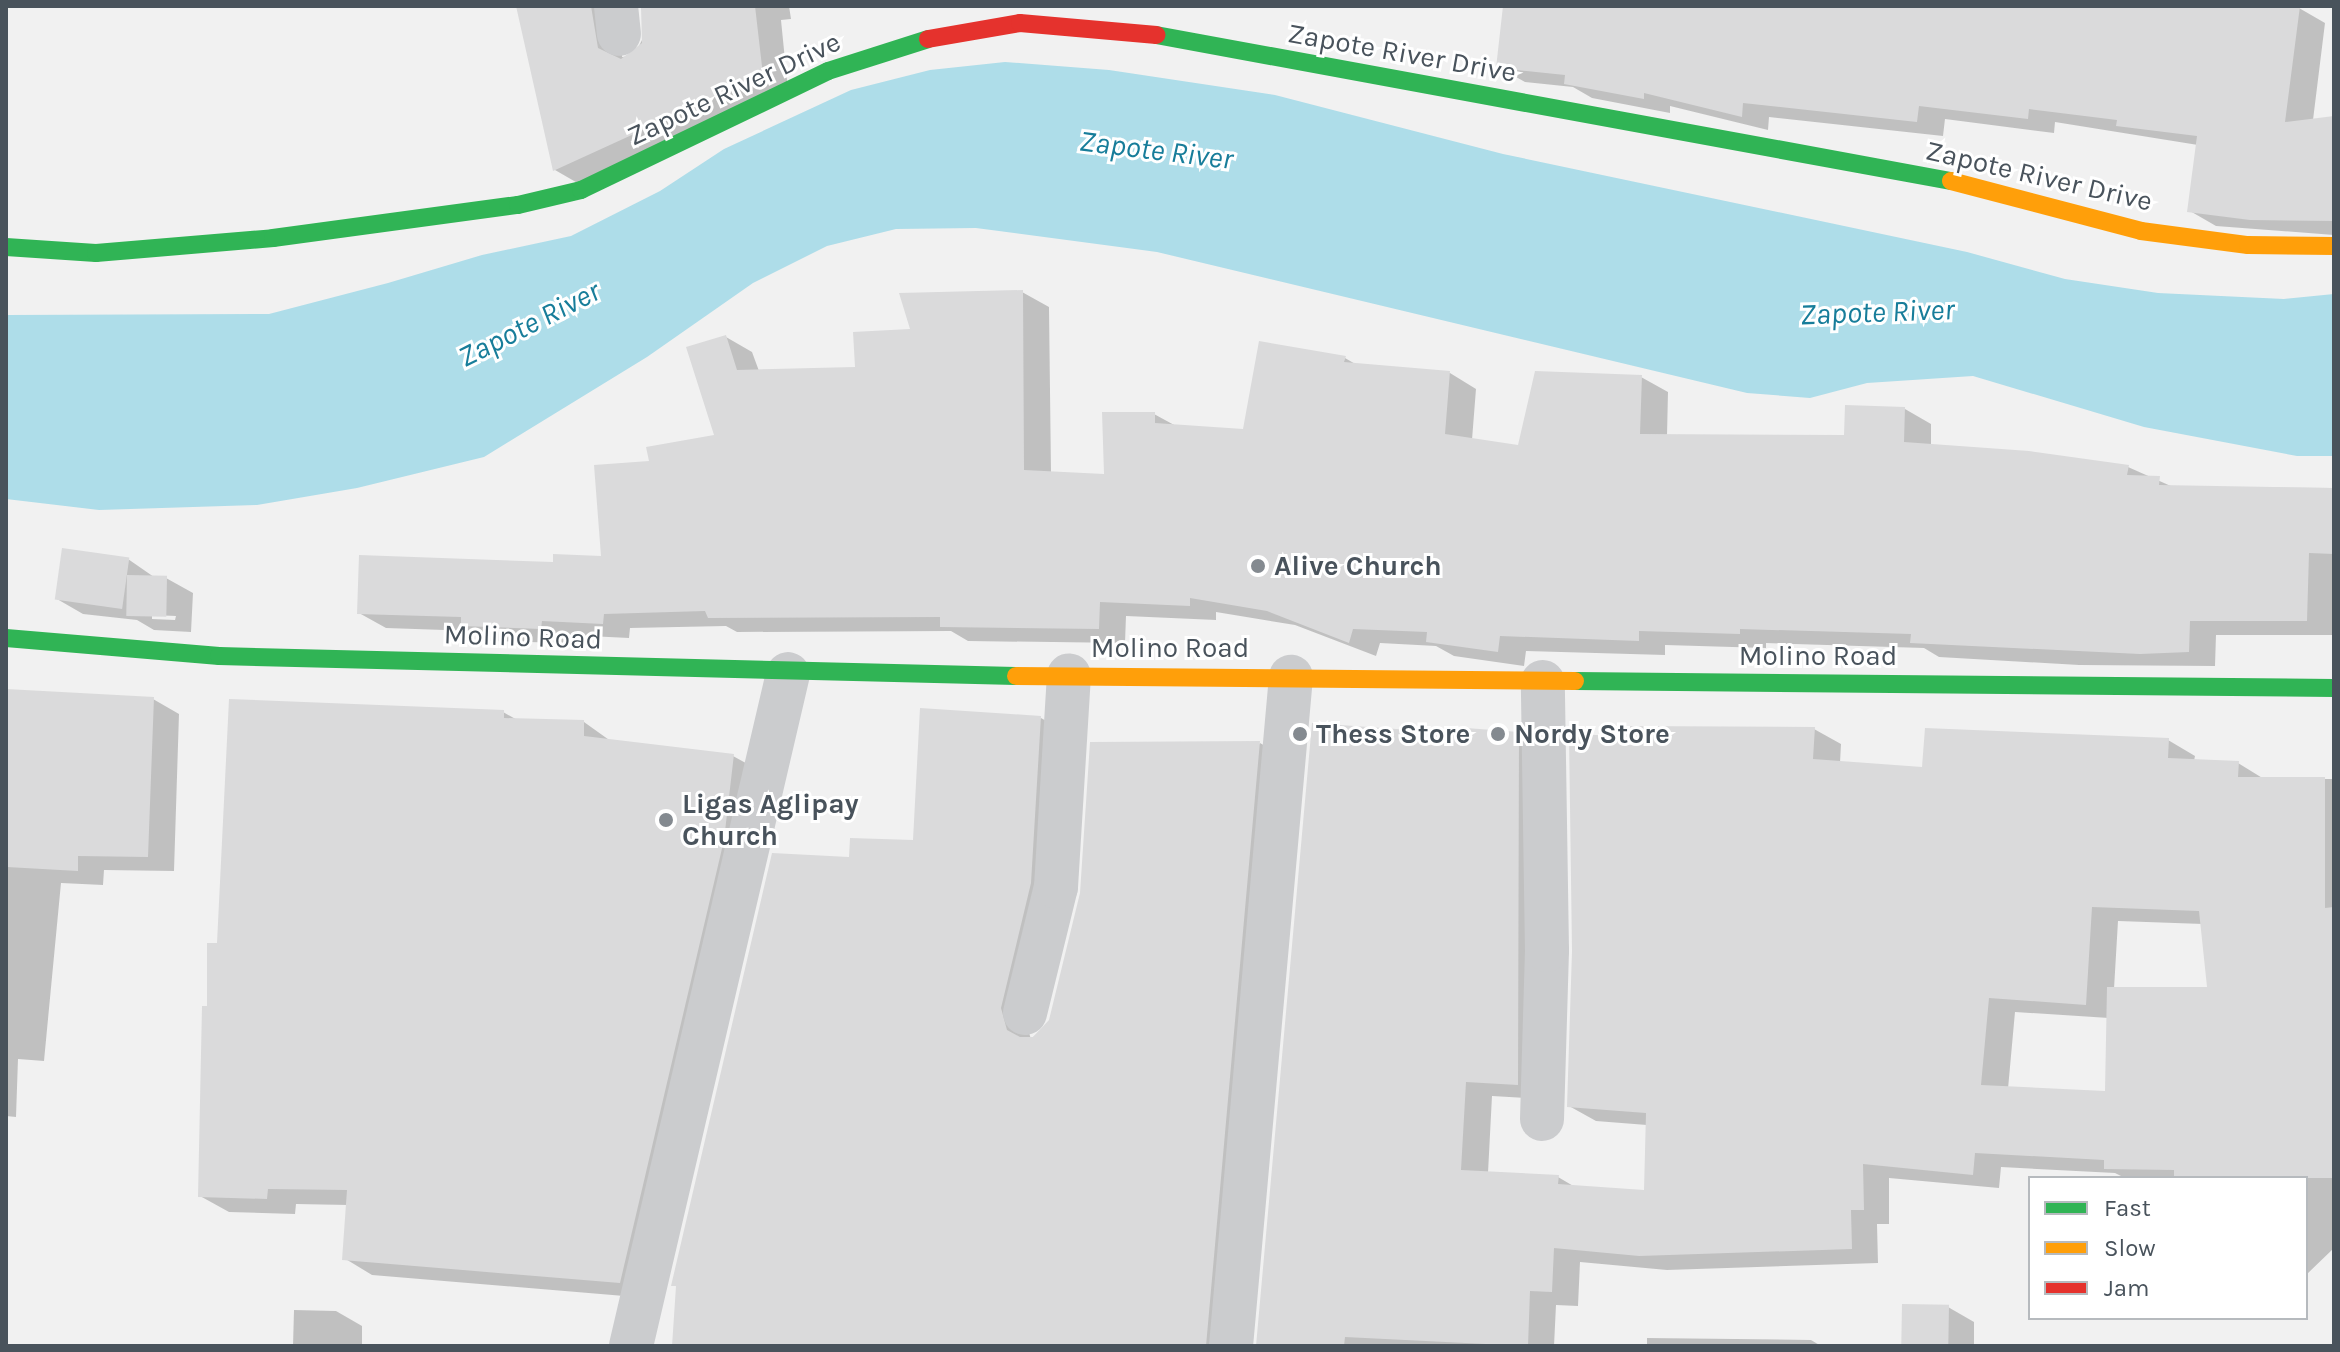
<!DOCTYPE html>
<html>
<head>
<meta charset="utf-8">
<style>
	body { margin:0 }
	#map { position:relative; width:2340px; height:1352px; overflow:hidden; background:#f1f1f1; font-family:Karla,sans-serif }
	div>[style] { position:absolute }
	.water>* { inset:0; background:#aedde9 }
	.shadow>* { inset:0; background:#0003 }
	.building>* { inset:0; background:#dadadb; transform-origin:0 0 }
	.street>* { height:44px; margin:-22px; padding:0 22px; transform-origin:22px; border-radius:22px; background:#cbccce }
	.fast>* { height:18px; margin:-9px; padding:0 9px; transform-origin:9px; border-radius:9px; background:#30b455 }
	.slow>* { height:18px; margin:-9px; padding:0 9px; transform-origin:9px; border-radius:9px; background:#ff9f0a }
	.jam>* { height:18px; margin:-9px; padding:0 9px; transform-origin:9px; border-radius:9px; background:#e5322d }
	.dots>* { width:22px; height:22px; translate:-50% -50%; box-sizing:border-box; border:4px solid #fff; border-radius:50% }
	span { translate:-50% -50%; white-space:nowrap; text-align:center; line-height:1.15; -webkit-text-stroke:6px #fff; paint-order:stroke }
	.street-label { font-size:28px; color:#49535c }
	.poi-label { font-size:28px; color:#49535c; font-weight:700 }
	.left { translate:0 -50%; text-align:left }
	.water-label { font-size:30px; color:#177d9a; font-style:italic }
	.frame { position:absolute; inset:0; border:8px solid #49535c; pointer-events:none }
	.legend { position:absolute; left:2028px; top:1176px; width:280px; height:144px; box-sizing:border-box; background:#fff; border:2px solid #b6babe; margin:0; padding:10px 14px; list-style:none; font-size:24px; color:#49535c }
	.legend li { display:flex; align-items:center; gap:16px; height:40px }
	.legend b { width:40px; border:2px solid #b6babe }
</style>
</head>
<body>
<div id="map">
	<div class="water">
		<i style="clip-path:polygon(1005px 62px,1109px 70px,1275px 95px,1503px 154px,1967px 252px,2065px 279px,2158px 293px,2284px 299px,2334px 294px,2334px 456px,2297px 456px,2144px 427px,1973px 376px,1867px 383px,1810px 398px,1747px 393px,1157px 252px,976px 228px,896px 229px,827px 246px,753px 283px,647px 357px,484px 457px,357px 488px,257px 505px,99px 510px,6px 499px,6px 315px,269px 314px,388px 283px,482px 255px,571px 236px,660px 191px,724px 149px,851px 90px,930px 70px)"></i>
	</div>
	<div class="shadow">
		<i style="clip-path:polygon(518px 6px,625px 6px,622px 57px,634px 56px,646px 32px,641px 6px,789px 6px,791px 19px,781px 20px,788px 90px,581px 185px,555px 170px)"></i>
		<i style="clip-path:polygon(1505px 6px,2299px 8px,2325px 23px,2313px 120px,2334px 117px,2334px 235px,2216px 226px,2190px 211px,2198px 145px,2055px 122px,2054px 133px,1945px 119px,1943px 136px,1769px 117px,1768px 130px,1670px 106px,1670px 113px,1592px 98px,1573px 87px,1525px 82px,1498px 67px)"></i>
		<i style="clip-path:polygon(1022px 292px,1049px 307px,1051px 473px,1106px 476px,1154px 414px,1176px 426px,1245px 431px,1345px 358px,1357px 365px,1450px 373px,1476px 389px,1472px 440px,1520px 447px,1641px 377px,1668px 392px,1667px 436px,1846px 437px,1905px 409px,1931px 424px,1931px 446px,2128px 467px,2173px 487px,2334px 488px,2334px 635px,2216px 635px,2215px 666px,2079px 665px,1939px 657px,1924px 648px,1766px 643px,1766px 648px,1665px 645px,1665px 655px,1526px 651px,1524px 666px,1454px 656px,1436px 646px,1380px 643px,1376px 656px,1295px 625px,1216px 612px,1216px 620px,1126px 616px,1125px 643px,968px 641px,951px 631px,737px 632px,726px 626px,630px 628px,629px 638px,568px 635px,568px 643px,489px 641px,473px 631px,386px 628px,359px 613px,555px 564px,603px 559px,652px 463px,717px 436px,726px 337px,752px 352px,759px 371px,857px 369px,912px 331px)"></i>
		<i style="clip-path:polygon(evenodd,128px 559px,154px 577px,166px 578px,193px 593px,191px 632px,154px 630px,137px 620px,83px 614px,57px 599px,128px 559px,152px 615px,176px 616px,175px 620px,152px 619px,152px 615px)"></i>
		<i style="clip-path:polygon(6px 691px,153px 699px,179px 714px,174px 871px,104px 870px,103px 885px,61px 883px,44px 1061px,18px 1059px,16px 1117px,6px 1116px)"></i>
		<i style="clip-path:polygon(503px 712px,519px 721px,584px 722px,612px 742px,733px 756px,762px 772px,648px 1298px,372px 1275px,344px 1258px,348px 1205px,296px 1204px,295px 1214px,229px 1212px,200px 1196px,209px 1008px,219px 946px)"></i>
		<i style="clip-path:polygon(1041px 718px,1067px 733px,1026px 1024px,1031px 1039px,1051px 1021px,1260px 743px,1286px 758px,1233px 1346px,673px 1346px,678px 1287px,673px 1285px,851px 859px,914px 842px)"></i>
		<i style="clip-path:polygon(evenodd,1814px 729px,1841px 744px,1840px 763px,1924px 769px,2168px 740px,2195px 756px,2194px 761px,2238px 763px,2264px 779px,2334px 779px,2334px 1248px,2306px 1275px,2306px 1178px,2125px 1178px,2115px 1173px,2001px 1167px,1999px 1188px,1889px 1178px,1889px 1224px,1877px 1224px,1878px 1263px,1667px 1270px,1580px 1262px,1578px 1306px,1556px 1305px,1554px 1346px,1258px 1346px,1469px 736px,1518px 734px,1544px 749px,1544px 1099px,1492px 1096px,1488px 1173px,1558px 1177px,1575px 1187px,1646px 1192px,1647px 1125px,1596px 1121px,1569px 1106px,1625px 738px,1814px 729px,2118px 921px,2203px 924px,2209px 989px,2114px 989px,2118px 921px,1814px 729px,2015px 1012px,2109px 1018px,2107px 1094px,2008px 1089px,2015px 1012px)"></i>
		<i style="clip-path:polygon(1948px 1307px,1974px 1322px,1974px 1346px,1903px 1346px)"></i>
		<i style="clip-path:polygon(294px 1310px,336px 1311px,362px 1326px,362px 1346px,293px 1346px)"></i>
		<i style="clip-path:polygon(1647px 1338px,1811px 1340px,1821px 1346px,1647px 1346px)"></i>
	</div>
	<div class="building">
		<i style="clip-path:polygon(516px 6px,591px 6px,598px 48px,621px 59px,642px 43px,641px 6px,755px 6px,763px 75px,553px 171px)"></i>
		<i style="clip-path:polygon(1503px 6px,2300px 6px,2285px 122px,2334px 116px,2334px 221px,2250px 220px,2187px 212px,2197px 136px,2116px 126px,2117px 120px,2029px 109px,2028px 119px,1919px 106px,1917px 122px,1743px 103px,1742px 117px,1644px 93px,1644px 99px,1564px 84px,1565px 75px,1496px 68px)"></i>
		<i style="clip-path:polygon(1023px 290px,1024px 470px,1104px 474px,1102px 412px,1155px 412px,1155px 423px,1243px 429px,1259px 341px,1346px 356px,1344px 362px,1450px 371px,1445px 434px,1518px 445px,1535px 371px,1642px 375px,1640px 434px,1844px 435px,1845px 405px,1905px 407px,1904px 442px,2029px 451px,2129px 465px,2127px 475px,2160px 476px,2159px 485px,2334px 488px,2334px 554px,2309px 553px,2307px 621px,2190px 621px,2189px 652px,2140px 654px,1910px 643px,1911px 634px,1740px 629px,1740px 634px,1639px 631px,1639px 641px,1500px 636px,1498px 652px,1426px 642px,1427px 632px,1353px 629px,1349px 643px,1267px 611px,1190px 598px,1190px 606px,1100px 602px,1099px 629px,940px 627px,940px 617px,708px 618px,705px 611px,604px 614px,603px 624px,542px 621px,541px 629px,461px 626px,461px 617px,357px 614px,359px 555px,553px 562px,553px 554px,601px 556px,594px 465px,649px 461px,646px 447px,714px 435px,686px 347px,726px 335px,737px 370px,855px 367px,853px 332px,910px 329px,899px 293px)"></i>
		<i style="left:62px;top:548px;width:68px;height:52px;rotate:8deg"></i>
		<i style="left:127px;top:575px;width:40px;height:41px;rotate:1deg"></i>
		<i style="clip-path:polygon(6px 689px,154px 697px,148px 857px,78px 856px,78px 871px,7px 867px)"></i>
		<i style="clip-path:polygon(229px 699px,504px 710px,504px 718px,584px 720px,584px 736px,734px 754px,724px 840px,620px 1283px,342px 1260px,347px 1190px,268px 1189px,267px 1199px,198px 1197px,202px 1006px,207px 1006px,207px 943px,217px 943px)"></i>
		<i style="clip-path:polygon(920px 708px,1041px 716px,1031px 883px,1001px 1008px,1007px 1030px,1020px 1037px,1033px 1037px,1049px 1020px,1080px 893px,1090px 742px,1260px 741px,1206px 1346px,672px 1346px,676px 1286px,671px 1286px,772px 853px,849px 857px,850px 838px,913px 840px)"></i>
		<i style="clip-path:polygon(evenodd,1312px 723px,1467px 734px,1466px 728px,1519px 732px,1518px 1085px,1466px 1082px,1461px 1170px,1559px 1175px,1558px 1184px,1644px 1190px,1646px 1113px,1567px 1107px,1572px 951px,1569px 734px,1623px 736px,1623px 726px,1815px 727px,1813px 759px,1922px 767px,1925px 728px,2169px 738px,2168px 758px,2239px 761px,2238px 777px,2325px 777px,2325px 908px,2334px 907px,2334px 1178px,2174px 1178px,2174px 1170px,2104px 1169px,2104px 1160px,1975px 1153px,1973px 1175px,1863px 1164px,1864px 1210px,1851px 1210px,1852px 1249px,1639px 1256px,1554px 1248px,1552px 1292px,1530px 1291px,1528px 1346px,1345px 1337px,1344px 1346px,1256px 1346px,1312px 723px,2092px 907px,2199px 911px,2207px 987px,2107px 987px,2105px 1091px,1981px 1085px,1989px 998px,2086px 1005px,2092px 907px)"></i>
		<i style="left:1902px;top:1304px;width:47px;height:42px;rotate:1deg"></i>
	</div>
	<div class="street">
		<i style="left:616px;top:6px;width:28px;rotate:84deg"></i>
		<i style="left:1025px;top:1013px;width:130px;rotate:-76.2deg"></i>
		<i style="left:1056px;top:887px;width:212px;rotate:-86.5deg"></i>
		<i style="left:1542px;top:1119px;width:169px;rotate:-88.3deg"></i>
		<i style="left:1547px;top:950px;width:268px;rotate:-90.9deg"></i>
		<i style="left:631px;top:1346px;width:690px;rotate:-76.85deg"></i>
		<i style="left:1231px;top:1346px;width:672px;rotate:-84.88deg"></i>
	</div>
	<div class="fast">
		<i style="left:1156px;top:35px;width:808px;rotate:10.41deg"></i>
		<i style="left:6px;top:247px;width:90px;rotate:3.8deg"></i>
		<i style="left:96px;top:253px;width:178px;rotate:-4.8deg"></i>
		<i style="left:273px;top:238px;width:247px;rotate:-7.7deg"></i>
		<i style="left:518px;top:205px;width:65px;rotate:-13.4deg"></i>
		<i style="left:581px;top:190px;width:274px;rotate:-25.7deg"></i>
		<i style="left:828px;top:71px;width:105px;rotate:-17.7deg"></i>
		<i style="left:6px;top:638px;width:214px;rotate:4.8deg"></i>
		<i style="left:219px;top:656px;width:797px;rotate:1.44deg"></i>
		<i style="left:1575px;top:681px;width:759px;rotate:0.53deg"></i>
	</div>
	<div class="slow">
		<i style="left:1951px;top:181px;width:196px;rotate:14.7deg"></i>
		<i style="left:2141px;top:231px;width:108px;rotate:7.5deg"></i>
		<i style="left:2248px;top:245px;width:86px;rotate:0.7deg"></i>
		<i style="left:1016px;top:676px;width:559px;rotate:0.51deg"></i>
	</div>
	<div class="jam">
		<i style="left:928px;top:39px;width:93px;rotate:-9.9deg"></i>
		<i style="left:1020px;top:23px;width:137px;rotate:5deg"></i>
	</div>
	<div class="dots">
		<i style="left:1258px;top:566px;background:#848a90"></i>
		<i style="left:1300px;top:734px;background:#848a90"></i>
		<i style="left:1498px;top:734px;background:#848a90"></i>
		<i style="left:666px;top:820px;background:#848a90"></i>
	</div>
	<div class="street-label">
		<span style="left:1402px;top:53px;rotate:10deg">Zapote River Drive</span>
		<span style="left:734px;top:89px;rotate:-25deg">Zapote River Drive</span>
		<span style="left:2039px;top:176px;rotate:13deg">Zapote River Drive</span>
		<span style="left:523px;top:637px;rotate:2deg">Molino Road</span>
		<span style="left:1170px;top:648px">Molino Road</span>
		<span style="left:1818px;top:656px">Molino Road</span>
	</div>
	<div class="poi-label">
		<span class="left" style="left:1274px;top:566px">Alive Church</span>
		<span class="left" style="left:1316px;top:734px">Thess Store</span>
		<span class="left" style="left:1514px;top:734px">Nordy Store</span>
		<span class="left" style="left:682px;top:820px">Ligas Aglipay<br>Church</span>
	</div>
	<div class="water-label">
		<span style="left:1156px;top:150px;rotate:7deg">Zapote River</span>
		<span style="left:1877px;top:312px;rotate:-2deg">Zapote River</span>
		<span style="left:529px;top:324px;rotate:-27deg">Zapote River</span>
	</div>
	<div class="frame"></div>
	<ul class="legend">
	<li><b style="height:10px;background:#30b455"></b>Fast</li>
	<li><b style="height:10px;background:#ff9f0a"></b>Slow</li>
	<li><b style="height:10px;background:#e5322d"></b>Jam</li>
	</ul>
</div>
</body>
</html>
